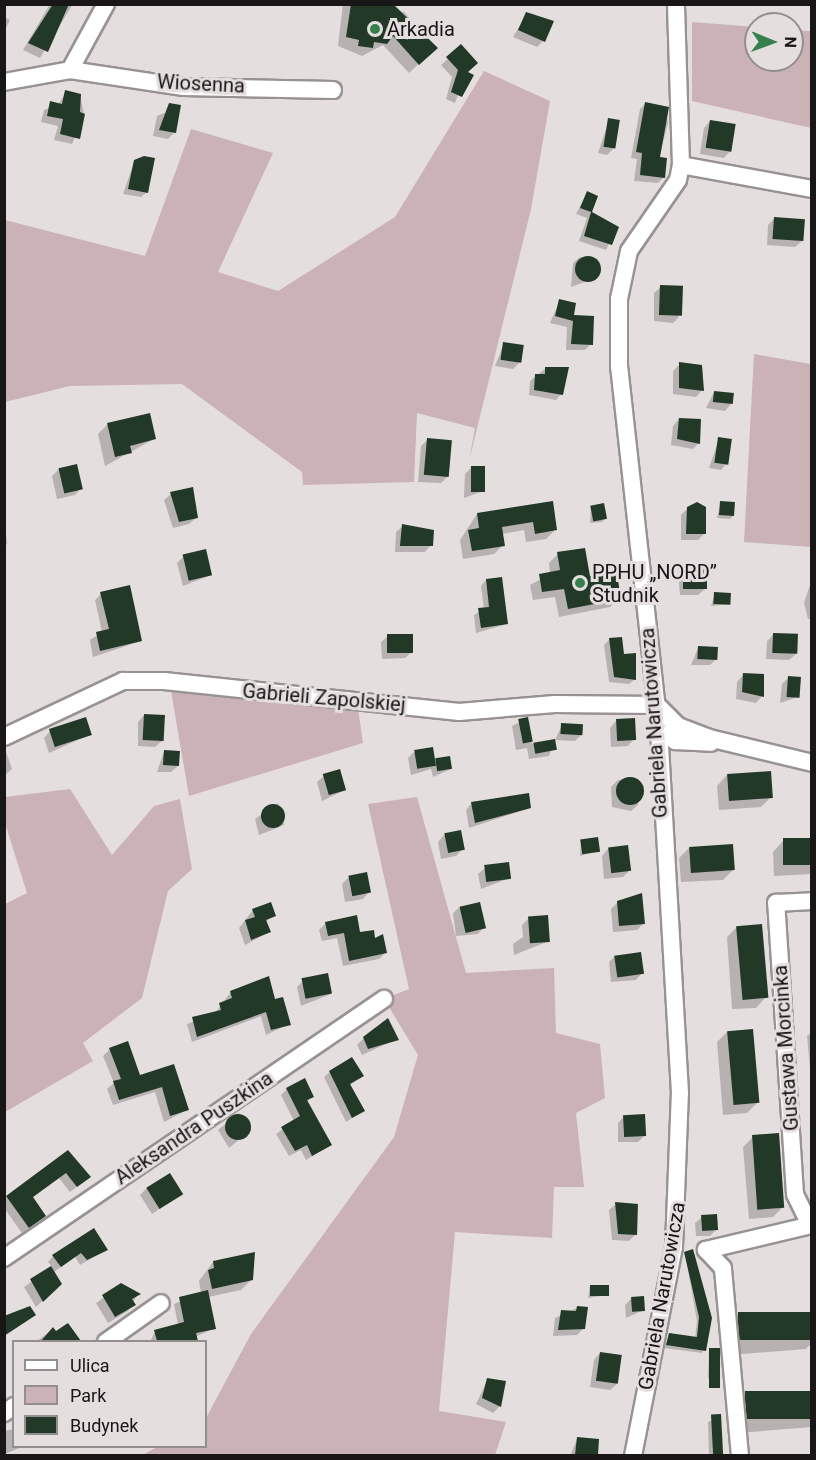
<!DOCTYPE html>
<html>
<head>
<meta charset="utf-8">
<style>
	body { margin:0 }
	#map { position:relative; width:816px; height:1460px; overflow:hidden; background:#e5dedf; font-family:Roboto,sans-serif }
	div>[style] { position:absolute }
	.green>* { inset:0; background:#cab2b7 }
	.shadow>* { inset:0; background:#0003 }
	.building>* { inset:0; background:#223928; transform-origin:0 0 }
	.round { border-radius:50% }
	.roads { filter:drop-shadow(2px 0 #999293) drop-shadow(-2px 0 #999293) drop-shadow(0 2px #999293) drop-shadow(0 -2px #999293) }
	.street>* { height:16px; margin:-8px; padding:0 8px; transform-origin:8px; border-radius:8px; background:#fff }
	.dots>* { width:16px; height:16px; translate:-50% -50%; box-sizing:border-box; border:3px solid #e5dedf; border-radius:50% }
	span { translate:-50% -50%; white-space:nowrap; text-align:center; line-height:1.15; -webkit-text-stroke:6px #e5dedf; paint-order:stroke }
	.poi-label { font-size:20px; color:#181616 }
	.left { translate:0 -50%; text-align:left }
	.street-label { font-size:20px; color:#181616 }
	.frame { position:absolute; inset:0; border:6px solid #181616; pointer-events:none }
	.legend { position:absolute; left:12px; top:1340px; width:195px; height:108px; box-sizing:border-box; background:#e5dedf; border:2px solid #938e8f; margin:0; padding:8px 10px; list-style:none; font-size:18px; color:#181616 }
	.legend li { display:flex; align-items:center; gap:12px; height:30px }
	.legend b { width:30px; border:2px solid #938e8f }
	.north { position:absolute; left:744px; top:12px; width:60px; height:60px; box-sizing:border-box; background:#e5dedf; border:2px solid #938e8f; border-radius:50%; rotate:91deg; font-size:16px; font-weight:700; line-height:24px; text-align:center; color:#181616 }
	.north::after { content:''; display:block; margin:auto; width:21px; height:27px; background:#36804e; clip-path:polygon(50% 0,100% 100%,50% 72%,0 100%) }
</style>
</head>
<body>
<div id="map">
	<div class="green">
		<i style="clip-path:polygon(692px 22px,756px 27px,756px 60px,792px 60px,792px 30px,811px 31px,811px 128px,692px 101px)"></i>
		<i style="clip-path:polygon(484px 71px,550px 101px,531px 209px,469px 461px,475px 428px,417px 413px,414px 482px,303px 485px,302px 472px,182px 384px,70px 386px,5px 402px,5px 220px,145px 256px,191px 129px,273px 153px,218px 272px,278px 291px,395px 217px)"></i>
		<i style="clip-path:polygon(754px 354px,811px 364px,811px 547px,744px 542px)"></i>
		<i style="clip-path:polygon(171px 691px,358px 709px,363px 743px,189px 796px)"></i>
		<i style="clip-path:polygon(70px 789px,112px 855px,154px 806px,180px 799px,192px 869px,168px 891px,142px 998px,83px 1043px,93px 1061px,5px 1112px,5px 904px,27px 893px,5px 823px,5px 797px)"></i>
		<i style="clip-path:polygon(417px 797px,466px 973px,554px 968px,556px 1033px,600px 1044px,605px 1098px,576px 1113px,584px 1187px,554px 1187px,552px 1238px,455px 1232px,439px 1411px,506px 1422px,495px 1455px,141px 1456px,157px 1447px,206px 1446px,206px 1418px,251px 1334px,394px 1137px,418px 1055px,384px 999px,409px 989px,368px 804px)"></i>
	</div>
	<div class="shadow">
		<i style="clip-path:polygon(50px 4px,73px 4px,40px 58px,23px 50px)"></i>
		<i style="clip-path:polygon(343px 4px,391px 4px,391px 10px,404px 12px,436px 48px,409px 73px,383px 45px,362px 56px,338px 46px)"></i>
		<i style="clip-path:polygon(527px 14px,543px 41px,537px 47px,513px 37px)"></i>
		<i style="clip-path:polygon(4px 17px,10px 20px,4px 32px)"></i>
		<i style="clip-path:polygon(461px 47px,466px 73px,455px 103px,446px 99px,452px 77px,441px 65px)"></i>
		<i style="clip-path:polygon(66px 92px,80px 95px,84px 114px,72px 144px,54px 140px,58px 126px,41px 122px,44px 110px,58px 105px)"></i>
		<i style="clip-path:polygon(646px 103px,665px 107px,668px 123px,659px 158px,664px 177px,658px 183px,634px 181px,637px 159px,631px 158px,640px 109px)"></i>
		<i style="clip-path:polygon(179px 107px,175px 132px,168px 139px,153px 136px,157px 116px)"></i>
		<i style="clip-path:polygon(609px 120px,614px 148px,607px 155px,598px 153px)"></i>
		<i style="clip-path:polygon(710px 121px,730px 151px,724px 158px,700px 154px,704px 128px)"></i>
		<i style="clip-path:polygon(134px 162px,147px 192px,141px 197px,123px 194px)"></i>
		<i style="clip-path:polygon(587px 193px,596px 197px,590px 213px,617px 228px,606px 250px,579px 241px,587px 218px,576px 214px)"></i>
		<i style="clip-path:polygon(775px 218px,802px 241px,795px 247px,767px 245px,768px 225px)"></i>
		<i style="clip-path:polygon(580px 257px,598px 259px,596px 278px,571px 287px,573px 263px)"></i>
		<i style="clip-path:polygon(661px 287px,679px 317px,673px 323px,654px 321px,654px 293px)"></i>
		<i style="clip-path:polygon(560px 300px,591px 344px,585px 350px,566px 350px,567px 327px,550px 323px)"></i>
		<i style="clip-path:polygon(504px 343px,520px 362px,513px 369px,495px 366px)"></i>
		<i style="clip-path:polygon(680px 364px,702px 390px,696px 397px,673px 394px,673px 371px)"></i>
		<i style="clip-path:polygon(546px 368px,561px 394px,556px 400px,529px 395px,530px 381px)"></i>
		<i style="clip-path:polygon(714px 392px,731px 404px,725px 411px,706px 408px)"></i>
		<i style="clip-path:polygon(679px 419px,699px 443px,693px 449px,671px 445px,673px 426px)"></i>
		<i style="clip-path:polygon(108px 424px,154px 439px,105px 466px,98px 434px)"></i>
		<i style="clip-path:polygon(428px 439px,447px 477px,441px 483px,418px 482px,421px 446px)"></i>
		<i style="clip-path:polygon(719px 439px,726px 464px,721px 470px,709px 468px)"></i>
		<i style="clip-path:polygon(472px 467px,481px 492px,464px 498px,465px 474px)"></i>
		<i style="clip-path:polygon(59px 469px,81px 488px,75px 495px,57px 499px,52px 476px)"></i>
		<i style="clip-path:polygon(171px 494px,196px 518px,189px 524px,173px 528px,164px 500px)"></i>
		<i style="clip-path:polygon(721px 502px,733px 516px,730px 519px,717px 518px)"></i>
		<i style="clip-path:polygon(551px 503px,555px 530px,546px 539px,526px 542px,524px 530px,502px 534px,503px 545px,494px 554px,463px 559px,460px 540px,477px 514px)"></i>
		<i style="clip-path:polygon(591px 506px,605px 519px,602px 522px,590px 523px)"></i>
		<i style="clip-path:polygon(688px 508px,705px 533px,698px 540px,681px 540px,681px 515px)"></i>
		<i style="clip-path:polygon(4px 513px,7px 544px,4px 547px)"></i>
		<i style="clip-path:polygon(403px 526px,431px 545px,425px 552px,395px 552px,396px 532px)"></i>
		<i style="clip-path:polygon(558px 554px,588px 577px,620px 598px,610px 607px,559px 617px,555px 597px,533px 600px,530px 585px,550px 574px,549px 563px)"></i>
		<i style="clip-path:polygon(184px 556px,211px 575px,183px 586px,177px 563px)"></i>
		<i style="clip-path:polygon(684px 564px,705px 589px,698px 595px,680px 595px,678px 571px)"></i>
		<i style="clip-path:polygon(812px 579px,812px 619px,808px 619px,804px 603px)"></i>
		<i style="clip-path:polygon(486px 580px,507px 624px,476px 633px,474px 615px,484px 609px,481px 586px)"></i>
		<i style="clip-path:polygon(101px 594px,141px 641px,93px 657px,90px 640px,102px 632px,95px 600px)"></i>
		<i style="clip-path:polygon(715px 594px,729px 604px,711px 606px)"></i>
		<i style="clip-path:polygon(773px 635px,796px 654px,789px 660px,766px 659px,767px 641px)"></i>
		<i style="clip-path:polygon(388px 636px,412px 652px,405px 658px,382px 659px,381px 642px)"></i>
		<i style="clip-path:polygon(609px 640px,635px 679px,629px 684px,609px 682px,604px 645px)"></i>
		<i style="clip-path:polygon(698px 648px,717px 658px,710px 665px,691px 665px)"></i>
		<i style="clip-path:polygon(743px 675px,762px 696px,756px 703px,736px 699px,737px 682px)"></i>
		<i style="clip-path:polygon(788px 678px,798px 697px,780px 703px,782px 684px)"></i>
		<i style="clip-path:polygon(144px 715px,162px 741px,155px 747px,138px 746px,138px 722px)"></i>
		<i style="clip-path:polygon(527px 718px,532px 744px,554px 741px,549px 756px,529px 759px,527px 748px,516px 750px,512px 726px)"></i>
		<i style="clip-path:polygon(616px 721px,634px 739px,628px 746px,611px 747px,610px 728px)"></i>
		<i style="clip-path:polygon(562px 725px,581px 735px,575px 741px,555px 740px)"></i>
		<i style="clip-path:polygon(50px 731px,91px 734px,49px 753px,44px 738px)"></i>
		<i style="clip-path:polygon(5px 749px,12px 769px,4px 776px,4px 749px)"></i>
		<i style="clip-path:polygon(164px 751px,178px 766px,171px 772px,157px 772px)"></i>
		<i style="clip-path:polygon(414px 752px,436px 761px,451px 769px,433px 777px,431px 769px,411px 775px,408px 758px)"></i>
		<i style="clip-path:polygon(727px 775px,771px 797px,761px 807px,719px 810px,717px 786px)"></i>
		<i style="clip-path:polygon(324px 776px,345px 790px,322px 801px,317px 782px)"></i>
		<i style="clip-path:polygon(638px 779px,638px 805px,631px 811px,612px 807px,611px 787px,618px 780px)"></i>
		<i style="clip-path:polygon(278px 803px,284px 825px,259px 835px,255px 819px)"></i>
		<i style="clip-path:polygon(472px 803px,530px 808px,469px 828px,466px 810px)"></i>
		<i style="clip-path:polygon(444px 835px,463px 849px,456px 856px,441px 859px,438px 842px)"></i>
		<i style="clip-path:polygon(812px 840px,812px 874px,774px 876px,773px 852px,783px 841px)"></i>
		<i style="clip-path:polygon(581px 841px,598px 851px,580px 856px)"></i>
		<i style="clip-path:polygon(689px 848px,733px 870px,723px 880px,681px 882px,679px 858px)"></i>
		<i style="clip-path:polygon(608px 849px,629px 871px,623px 877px,604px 879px,602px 856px)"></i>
		<i style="clip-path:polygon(485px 868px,510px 878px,481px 889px,478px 874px)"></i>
		<i style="clip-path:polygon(348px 878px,369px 892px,363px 899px,345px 902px,342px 884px)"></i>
		<i style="clip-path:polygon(618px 902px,643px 924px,637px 930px,613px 932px,611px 909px)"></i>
		<i style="clip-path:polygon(460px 907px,484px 927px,478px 934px,456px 936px,453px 913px)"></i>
		<i style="clip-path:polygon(253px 910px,271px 917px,266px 922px,269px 932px,245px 945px,239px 928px)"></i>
		<i style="clip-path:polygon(528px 919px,549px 941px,514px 955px,513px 944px,523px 937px,522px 925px)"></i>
		<i style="clip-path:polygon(326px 923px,359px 934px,385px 953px,379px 959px,343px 966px,337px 938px,322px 941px,319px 930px)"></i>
		<i style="clip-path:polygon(737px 927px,766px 997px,756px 1008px,732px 1009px,727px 937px)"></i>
		<i style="clip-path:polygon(615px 956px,642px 973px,636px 980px,611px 982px,609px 962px)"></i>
		<i style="clip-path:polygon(303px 981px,331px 994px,301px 1006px,297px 987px)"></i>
		<i style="clip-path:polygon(231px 992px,273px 1001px,289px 1024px,266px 1035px,261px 1016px,192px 1042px,187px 1024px,215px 1013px)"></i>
		<i style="clip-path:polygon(727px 1032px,757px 1103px,747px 1113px,723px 1115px,717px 1042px)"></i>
		<i style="clip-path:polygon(812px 1032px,812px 1089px,807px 1036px)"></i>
		<i style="clip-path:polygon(364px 1038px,397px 1039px,362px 1055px,357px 1045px)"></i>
		<i style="clip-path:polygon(110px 1049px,139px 1076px,174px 1065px,187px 1110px,164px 1122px,155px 1092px,113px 1105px,107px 1089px,114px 1083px,103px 1056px)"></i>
		<i style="clip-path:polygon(330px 1072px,362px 1076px,349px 1086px,363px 1111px,346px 1122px,324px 1077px)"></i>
		<i style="clip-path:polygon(287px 1089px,313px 1096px,307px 1102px,330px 1145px,306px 1160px,301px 1150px,289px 1156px,276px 1134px,294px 1121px,281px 1095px)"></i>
		<i style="clip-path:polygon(239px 1113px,251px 1130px,229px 1148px,218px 1130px)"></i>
		<i style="clip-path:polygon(624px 1116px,645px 1135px,638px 1142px,618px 1142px,618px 1123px)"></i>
		<i style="clip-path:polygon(753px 1137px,783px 1207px,773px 1217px,749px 1219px,743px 1147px)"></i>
		<i style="clip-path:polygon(68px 1152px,89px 1177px,70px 1192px,59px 1178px,32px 1198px,44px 1216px,22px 1233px,4px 1208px,4px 1199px)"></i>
		<i style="clip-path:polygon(147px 1188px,181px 1194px,152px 1214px,140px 1195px)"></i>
		<i style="clip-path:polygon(616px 1204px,635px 1235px,629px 1241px,612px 1240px,609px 1210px)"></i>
		<i style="clip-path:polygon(702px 1217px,717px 1229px,710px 1236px,696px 1236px,695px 1223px)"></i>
		<i style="clip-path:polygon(106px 1250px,80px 1265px,75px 1257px,54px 1272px,60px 1284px,36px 1307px,24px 1287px,52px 1267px,48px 1262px,53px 1256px)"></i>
		<i style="clip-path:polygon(685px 1253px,711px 1319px,702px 1353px,664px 1348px,670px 1334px,695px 1338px,697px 1321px)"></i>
		<i style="clip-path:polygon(213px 1262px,252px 1279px,241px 1290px,208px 1297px,215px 1328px,195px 1337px,196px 1342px,150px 1342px,155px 1331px,178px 1325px,174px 1304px,201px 1293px,199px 1281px)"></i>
		<i style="clip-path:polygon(121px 1285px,138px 1294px,128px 1311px,108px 1323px,96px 1303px)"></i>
		<i style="clip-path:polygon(590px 1286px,607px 1295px,588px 1298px)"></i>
		<i style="clip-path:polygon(632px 1298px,644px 1310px,626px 1318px,625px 1305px)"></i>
		<i style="clip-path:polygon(577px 1308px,584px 1328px,577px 1335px,553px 1336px,555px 1318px)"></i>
		<i style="clip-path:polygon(812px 1314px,812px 1343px,806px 1349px,731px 1355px,729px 1330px,739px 1319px)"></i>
		<i style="clip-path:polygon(53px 1329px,56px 1333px,77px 1338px,37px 1341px)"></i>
		<i style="clip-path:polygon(709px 1350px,717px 1379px,708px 1378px)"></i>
		<i style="clip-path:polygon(600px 1353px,617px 1384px,610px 1390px,590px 1387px,594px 1360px)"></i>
		<i style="clip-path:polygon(488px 1379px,500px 1406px,493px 1413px,476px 1404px)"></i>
		<i style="clip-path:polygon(812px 1393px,812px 1427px,738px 1433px,736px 1408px,746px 1398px)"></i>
		<i style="clip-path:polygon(719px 1417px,721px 1456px,709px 1456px,708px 1422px)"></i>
		<i style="clip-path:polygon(14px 1429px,14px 1446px,24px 1446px,5px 1454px,4px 1431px)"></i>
		<i style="clip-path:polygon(577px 1439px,598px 1441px,596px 1456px,570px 1456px)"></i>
	</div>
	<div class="building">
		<i style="clip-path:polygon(53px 4px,69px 4px,48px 52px,28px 43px)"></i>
		<i style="clip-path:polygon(351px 4px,393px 4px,438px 48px,419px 65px,393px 36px,387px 44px,374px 42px,373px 48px,358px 46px,359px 40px,346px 37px)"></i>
		<i style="clip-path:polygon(526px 12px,554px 21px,545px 42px,518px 30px)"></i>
		<i style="clip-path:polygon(461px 44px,478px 63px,468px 72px,474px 75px,462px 97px,451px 92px,458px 70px,446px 57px)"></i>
		<i style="clip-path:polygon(65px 90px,81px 94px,80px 112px,85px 114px,80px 139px,60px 134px,63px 119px,47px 116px,50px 101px,62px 104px)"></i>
		<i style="clip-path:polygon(645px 102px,669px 107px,660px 157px,667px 158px,665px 178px,640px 175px,642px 153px,636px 152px)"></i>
		<i style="clip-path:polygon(169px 103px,181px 105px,176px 133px,159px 130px)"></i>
		<i style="left:608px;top:118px;width:12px;height:29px;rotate:9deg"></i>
		<i style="left:710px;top:120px;width:26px;height:28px;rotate:9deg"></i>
		<i style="clip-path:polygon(144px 156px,155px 158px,148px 193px,128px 189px,134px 160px)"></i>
		<i style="clip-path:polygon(587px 191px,598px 196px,592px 212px,619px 227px,612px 245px,584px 236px,591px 212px,580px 208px)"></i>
		<i style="left:774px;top:217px;width:31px;height:22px;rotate:4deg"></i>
		<i class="round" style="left:575px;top:256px;width:26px;height:26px"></i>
		<i style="left:660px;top:285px;width:23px;height:30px;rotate:2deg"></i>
		<i style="clip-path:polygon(559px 299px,576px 303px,574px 315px,594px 316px,593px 345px,571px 344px,573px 321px,555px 316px)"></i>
		<i style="left:503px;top:342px;width:21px;height:18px;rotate:8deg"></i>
		<i style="clip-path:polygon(679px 362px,702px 365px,704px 391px,679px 388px)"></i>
		<i style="clip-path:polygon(545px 367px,569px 367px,563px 395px,534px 390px,535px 374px,545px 374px)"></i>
		<i style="left:714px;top:391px;width:20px;height:11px;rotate:6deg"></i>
		<i style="clip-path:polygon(150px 413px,156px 439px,130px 446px,132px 453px,115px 457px,107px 423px)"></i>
		<i style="clip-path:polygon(679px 418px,701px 419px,700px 444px,677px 439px)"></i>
		<i style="left:718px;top:437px;width:14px;height:26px;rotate:8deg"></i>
		<i style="left:427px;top:438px;width:25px;height:37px;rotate:5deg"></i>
		<i style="left:77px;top:464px;width:26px;height:19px;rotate:77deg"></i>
		<i style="left:471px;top:466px;width:14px;height:26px"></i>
		<i style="clip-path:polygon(193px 487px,198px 518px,179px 522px,170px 492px)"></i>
		<i style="clip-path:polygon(553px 501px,557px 530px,535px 534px,533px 522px,502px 527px,505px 546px,472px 551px,468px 530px,479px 528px,477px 513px)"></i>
		<i style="left:720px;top:501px;width:15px;height:14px;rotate:4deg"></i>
		<i style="clip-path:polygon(697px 502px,706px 507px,706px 534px,686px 534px,687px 507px)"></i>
		<i style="left:604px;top:503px;width:16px;height:14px;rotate:79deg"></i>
		<i style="clip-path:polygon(402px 524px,434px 530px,433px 546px,400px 546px)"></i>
		<i style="clip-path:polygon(585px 548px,590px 576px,617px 574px,621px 599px,568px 609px,564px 589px,542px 592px,539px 574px,560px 570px,557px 552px)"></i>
		<i style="left:206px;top:549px;width:27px;height:24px;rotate:77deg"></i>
		<i style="left:683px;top:563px;width:24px;height:26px"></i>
		<i style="clip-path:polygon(502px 577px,508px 624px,481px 628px,478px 608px,489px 607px,486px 579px)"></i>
		<i style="clip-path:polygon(130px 585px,142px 641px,100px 651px,96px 632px,109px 629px,100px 592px)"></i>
		<i style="left:714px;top:592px;width:17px;height:12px;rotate:3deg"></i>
		<i style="left:773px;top:633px;width:25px;height:20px;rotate:2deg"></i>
		<i style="left:387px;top:634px;width:26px;height:19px"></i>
		<i style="clip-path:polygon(622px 637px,624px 654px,636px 653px,636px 680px,614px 677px,609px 638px)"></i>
		<i style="left:698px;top:646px;width:20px;height:13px;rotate:3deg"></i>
		<i style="clip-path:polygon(743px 673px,764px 674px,764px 697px,742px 692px)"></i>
		<i style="left:788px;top:676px;width:13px;height:21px;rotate:4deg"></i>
		<i style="left:144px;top:714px;width:21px;height:26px;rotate:3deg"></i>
		<i style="left:86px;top:717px;width:19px;height:39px;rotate:72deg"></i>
		<i style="left:528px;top:717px;width:25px;height:10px;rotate:79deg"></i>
		<i style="left:635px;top:718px;width:22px;height:19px;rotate:87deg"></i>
		<i style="left:561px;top:723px;width:22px;height:11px;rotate:3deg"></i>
		<i style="left:555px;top:739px;width:11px;height:22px;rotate:80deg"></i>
		<i style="left:433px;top:747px;width:19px;height:19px;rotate:81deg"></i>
		<i style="left:164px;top:750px;width:16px;height:15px;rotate:4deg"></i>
		<i style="left:450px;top:756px;width:13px;height:15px;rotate:81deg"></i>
		<i style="left:340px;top:769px;width:22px;height:18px;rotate:74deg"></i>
		<i style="left:771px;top:771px;width:27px;height:44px;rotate:86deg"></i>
		<i class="round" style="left:616px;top:777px;width:28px;height:28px"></i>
		<i style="clip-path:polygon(529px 793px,531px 808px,475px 823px,471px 802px)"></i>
		<i class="round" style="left:261px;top:804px;width:24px;height:24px"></i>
		<i style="left:461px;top:830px;width:20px;height:17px;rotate:79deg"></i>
		<i style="left:598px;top:837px;width:15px;height:18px;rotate:82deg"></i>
		<i style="left:812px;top:838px;width:27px;height:29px;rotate:90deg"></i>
		<i style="left:733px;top:844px;width:26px;height:44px;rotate:86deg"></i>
		<i style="left:628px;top:845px;width:26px;height:20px;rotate:83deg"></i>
		<i style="left:509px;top:862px;width:17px;height:25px;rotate:83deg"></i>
		<i style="left:367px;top:872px;width:21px;height:19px;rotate:79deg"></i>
		<i style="clip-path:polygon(642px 893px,645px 924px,619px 926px,617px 901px)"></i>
		<i style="clip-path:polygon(271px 902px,276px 916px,266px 920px,271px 932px,251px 940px,245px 920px,255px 917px,252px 909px)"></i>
		<i style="left:480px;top:902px;width:27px;height:21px;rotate:77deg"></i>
		<i style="clip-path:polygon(357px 915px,360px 932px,374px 930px,375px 938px,383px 934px,387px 953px,349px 961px,344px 933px,328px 936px,325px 922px)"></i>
		<i style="left:548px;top:915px;width:27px;height:20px;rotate:86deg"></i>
		<i style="left:762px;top:924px;width:74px;height:26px;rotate:85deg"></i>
		<i style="left:641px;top:952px;width:22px;height:27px;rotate:82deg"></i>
		<i style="left:328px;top:973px;width:21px;height:27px;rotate:79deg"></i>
		<i style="clip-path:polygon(269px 976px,275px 999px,283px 997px,291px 1025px,271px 1030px,266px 1012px,197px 1037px,192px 1017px,221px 1010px,219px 1003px,232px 998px,230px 991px)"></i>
		<i style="clip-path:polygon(388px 1018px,399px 1040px,368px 1049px,363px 1037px)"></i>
		<i style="left:753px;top:1029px;width:74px;height:26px;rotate:85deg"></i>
		<i style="clip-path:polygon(128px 1041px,140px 1075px,174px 1064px,189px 1110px,170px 1116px,162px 1087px,119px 1100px,113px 1081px,121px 1079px,109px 1048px)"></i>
		<i style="clip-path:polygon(352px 1057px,364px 1076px,350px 1084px,365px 1111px,352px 1118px,329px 1071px)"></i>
		<i style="clip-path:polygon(305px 1078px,314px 1097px,307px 1100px,332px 1145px,312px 1156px,307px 1145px,295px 1151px,281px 1127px,300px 1116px,286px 1088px)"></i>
		<i style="left:645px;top:1114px;width:22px;height:22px;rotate:87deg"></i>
		<i class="round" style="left:225px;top:1114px;width:26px;height:26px"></i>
		<i style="left:779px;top:1133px;width:75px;height:27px;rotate:86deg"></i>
		<i style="clip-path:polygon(68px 1150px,91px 1177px,77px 1187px,66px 1173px,33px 1197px,46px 1216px,29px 1228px,6px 1196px)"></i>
		<i style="left:170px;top:1173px;width:25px;height:28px;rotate:58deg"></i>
		<i style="clip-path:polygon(615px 1202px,638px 1204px,637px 1235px,618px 1234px)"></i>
		<i style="left:717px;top:1214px;width:16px;height:16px;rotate:86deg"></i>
		<i style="clip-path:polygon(94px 1228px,108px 1250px,87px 1260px,81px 1253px,61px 1267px,52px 1255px)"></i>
		<i style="clip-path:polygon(693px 1249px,712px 1318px,706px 1351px,666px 1345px,669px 1333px,697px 1337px,699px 1317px,684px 1252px)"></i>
		<i style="clip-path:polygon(255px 1252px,253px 1280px,212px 1289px,208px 1270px,214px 1268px,213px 1261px)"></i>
		<i style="clip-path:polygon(51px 1266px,62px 1284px,43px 1302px,30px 1279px)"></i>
		<i style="clip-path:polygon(121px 1283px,141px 1294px,132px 1299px,136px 1305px,115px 1317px,102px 1295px)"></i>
		<i style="left:590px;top:1285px;width:19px;height:11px"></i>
		<i style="clip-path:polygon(208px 1290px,216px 1329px,196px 1333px,198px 1341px,157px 1341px,154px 1330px,184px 1322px,179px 1297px)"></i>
		<i style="left:644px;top:1296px;width:15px;height:13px;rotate:86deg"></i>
		<i style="clip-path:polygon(30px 1306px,36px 1315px,4px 1336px,4px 1316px)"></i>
		<i style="clip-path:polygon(577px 1306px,588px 1307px,585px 1329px,558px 1330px,561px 1310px,576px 1311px)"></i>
		<i style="left:812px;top:1312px;width:28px;height:74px;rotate:90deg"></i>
		<i style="clip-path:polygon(68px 1323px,81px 1341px,41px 1341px,53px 1327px,56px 1331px)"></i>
		<i style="left:709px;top:1348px;width:11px;height:40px"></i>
		<i style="left:600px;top:1352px;width:22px;height:29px;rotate:8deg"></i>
		<i style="clip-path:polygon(487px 1378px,506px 1381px,501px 1407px,482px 1398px)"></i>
		<i style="left:812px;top:1391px;width:28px;height:67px;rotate:90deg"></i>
		<i style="left:721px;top:1414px;width:41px;height:10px;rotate:87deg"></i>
		<i style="clip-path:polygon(577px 1437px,599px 1439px,598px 1455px,575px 1455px)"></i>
	</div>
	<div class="roads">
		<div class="street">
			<i style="left:70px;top:70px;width:115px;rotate:8.5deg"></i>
			<i style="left:184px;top:87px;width:149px;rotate:1.2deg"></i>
			<i style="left:4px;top:82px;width:67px;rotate:-10.3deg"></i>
			<i style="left:70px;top:70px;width:75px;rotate:-61.4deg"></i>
			<i style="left:681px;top:165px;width:133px;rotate:10.4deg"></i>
			<i style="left:664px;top:726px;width:5px;rotate:158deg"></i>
			<i style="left:659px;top:728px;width:21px;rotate:39deg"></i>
			<i style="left:675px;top:741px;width:36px;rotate:3deg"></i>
			<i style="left:4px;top:737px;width:132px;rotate:-25.2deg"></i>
			<i style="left:123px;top:681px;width:41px"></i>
			<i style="left:164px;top:681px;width:297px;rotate:6deg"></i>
			<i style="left:459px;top:712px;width:96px;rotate:-4.8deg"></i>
			<i style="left:555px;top:704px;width:102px;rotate:0.6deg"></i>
			<i style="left:657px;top:705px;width:30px;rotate:45deg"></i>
			<i style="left:678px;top:726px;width:33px;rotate:21deg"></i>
			<i style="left:709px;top:738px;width:106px;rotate:13.6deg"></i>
			<i style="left:810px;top:1225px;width:34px;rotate:-116deg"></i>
			<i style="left:795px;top:1194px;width:292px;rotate:-93.7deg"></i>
			<i style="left:776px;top:903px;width:36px;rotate:-3deg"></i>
			<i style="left:4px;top:1258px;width:460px;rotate:-34.3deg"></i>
			<i style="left:106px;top:1342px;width:67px;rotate:-35.3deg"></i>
			<i style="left:4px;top:1413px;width:12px;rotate:-35deg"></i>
			<i style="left:633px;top:1456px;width:213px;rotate:-78.9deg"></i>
			<i style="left:674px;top:1247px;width:154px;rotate:-87.8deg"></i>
			<i style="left:680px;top:1093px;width:366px;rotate:-93.3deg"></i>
			<i style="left:659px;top:728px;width:363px;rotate:-96.3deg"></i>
			<i style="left:619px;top:367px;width:68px;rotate:-90deg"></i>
			<i style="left:619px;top:299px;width:49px;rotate:-78.2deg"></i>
			<i style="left:629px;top:251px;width:86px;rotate:-55.4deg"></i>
			<i style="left:678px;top:180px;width:15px;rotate:-79deg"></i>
			<i style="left:681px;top:165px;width:161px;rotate:-91.8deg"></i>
			<i style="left:740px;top:1456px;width:189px;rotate:-95.2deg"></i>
			<i style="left:723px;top:1268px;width:25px;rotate:-133deg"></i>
			<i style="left:706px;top:1250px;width:109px;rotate:-13.3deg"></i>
		</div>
	</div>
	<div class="dots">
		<i style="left:375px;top:29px;background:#36804e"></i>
		<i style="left:580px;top:583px;background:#36804e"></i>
	</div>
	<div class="poi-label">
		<span class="left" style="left:387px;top:29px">Arkadia</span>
		<span class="left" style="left:592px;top:584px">PPHU „NORD”<br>Studnik</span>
	</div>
	<div class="street-label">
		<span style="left:201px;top:84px;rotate:3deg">Wiosenna</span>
		<span style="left:324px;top:698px;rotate:5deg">Gabrieli Zapolskiej</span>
		<span style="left:654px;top:723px;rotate:-94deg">Gabriela Narutowicza</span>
		<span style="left:786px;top:1048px;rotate:-94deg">Gustawa Morcinka</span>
		<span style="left:194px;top:1128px;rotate:-34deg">Aleksandra Puszkina</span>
		<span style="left:662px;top:1296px;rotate:-80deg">Gabriela Narutowicza</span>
	</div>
	<div class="frame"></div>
	<ul class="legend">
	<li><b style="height:8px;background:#fff"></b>Ulica</li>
	<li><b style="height:16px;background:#cab2b7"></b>Park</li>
	<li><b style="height:16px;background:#223928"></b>Budynek</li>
	</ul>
	<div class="north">N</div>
</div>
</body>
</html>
